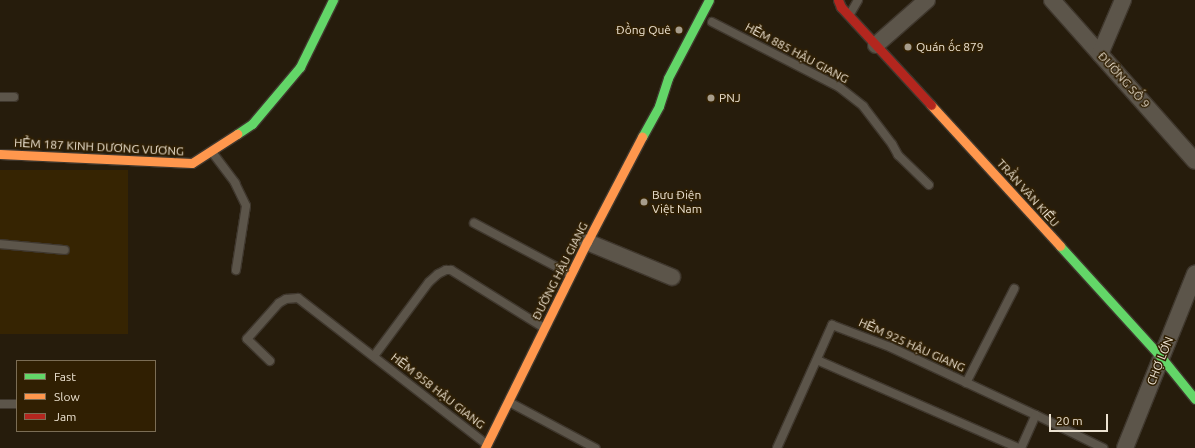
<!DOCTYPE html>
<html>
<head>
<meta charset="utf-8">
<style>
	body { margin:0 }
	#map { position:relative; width:1195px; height:448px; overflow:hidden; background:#261c0c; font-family:Ubuntu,sans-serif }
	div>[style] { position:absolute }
	.built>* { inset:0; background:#362402; transform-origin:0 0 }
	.roads { filter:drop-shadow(1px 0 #3f372d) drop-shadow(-1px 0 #3f372d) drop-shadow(0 1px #3f372d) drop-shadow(0 -1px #3f372d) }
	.lane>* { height:8px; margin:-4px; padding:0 4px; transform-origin:4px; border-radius:4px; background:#5c554a }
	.street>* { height:16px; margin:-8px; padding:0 8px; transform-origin:8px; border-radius:8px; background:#5c554a }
	.fast>* { height:9px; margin:-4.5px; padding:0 4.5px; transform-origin:4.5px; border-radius:4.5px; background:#63d668 }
	.slow>* { height:9px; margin:-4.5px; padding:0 4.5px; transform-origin:4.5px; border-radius:4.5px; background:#ff974d }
	.jam>* { height:9px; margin:-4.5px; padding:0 4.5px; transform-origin:4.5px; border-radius:4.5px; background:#b3261e }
	.dots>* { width:11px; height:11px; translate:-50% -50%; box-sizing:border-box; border:2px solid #301f02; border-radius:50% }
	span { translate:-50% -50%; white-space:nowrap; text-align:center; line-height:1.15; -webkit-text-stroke:3px #301f02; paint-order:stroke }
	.poi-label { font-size:12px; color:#ece2d1 }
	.right { translate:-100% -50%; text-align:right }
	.left { translate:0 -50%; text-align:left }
	.street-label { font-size:12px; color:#ece2d1 }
	.legend { position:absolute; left:16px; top:360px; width:140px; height:72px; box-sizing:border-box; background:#301f02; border:1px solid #7b6d55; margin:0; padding:5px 7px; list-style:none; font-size:12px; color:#ece2d1 }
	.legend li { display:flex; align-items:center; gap:8px; height:20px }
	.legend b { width:20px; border:1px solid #7b6d55 }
	.scale { position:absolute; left:1049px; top:414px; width:59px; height:18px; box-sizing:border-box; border:2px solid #ece2d1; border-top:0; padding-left:5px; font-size:12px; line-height:14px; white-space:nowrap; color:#ece2d1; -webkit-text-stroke:3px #301f02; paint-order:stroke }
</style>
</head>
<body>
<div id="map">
	<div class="built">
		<i style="left:0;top:170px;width:128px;height:164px"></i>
	</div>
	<div class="roads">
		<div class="lane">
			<i style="left:850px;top:14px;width:16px;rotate:-60deg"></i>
			<i style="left:712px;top:22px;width:143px;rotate:27.1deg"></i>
			<i style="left:839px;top:87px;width:31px;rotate:38deg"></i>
			<i style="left:863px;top:106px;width:48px;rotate:52.7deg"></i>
			<i style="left:892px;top:144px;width:13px;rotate:61deg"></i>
			<i style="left:898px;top:155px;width:43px;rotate:44.1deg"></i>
			<i style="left:0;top:97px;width:14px"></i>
			<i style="left:212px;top:152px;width:39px;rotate:53deg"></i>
			<i style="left:235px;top:183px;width:25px;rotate:64deg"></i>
			<i style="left:246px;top:206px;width:65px;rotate:98.9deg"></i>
			<i style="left:474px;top:223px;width:109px;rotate:28deg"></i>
			<i style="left:0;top:244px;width:65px;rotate:5.3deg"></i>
			<i style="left:374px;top:356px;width:92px;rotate:-53.4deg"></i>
			<i style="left:429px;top:282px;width:12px;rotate:-42deg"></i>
			<i style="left:438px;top:274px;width:9px;rotate:-27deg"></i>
			<i style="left:446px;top:270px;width:5px"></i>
			<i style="left:451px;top:270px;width:110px;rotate:31.9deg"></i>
			<i style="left:817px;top:360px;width:219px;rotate:23.6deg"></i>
			<i style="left:270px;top:361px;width:32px;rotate:-136deg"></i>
			<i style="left:247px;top:339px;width:48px;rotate:-48.4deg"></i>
			<i style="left:279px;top:303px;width:8px;rotate:-30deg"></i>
			<i style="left:286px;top:299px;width:12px;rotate:-5deg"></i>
			<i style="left:298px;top:298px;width:238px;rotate:37.8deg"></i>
			<i style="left:966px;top:383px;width:106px;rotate:-62.9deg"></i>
			<i style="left:509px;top:402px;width:98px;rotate:28.1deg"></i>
			<i style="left:0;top:404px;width:17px"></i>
			<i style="left:777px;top:448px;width:135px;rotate:-65.9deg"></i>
			<i style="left:832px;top:325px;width:62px;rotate:20.8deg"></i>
			<i style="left:890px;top:347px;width:161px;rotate:25deg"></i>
			<i style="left:1036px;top:415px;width:75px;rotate:26.2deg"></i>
			<i style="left:1021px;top:448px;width:36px;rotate:-66deg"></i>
		</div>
		<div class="street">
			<i style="left:1052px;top:0;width:215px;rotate:48.4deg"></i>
			<i style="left:876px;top:45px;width:68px;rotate:-41.4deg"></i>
			<i style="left:1100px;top:54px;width:59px;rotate:-66.9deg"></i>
			<i style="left:587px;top:242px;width:92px;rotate:22.4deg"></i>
			<i style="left:1125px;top:448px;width:188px;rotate:-68.1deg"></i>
		</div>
		<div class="fast">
			<i style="left:237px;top:134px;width:18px;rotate:-34deg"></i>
			<i style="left:252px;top:124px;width:75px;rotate:-49.9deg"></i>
			<i style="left:300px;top:67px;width:75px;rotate:-63.8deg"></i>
			<i style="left:642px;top:137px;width:35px;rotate:-61deg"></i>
			<i style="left:659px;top:106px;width:29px;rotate:-72deg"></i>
			<i style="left:668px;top:78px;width:88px;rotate:-62.3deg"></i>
			<i style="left:1060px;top:246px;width:150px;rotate:47.7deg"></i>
			<i style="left:1161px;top:357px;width:54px;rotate:51deg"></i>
		</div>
		<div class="slow">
			<i style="left:931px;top:105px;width:191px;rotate:47.5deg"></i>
			<i style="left:0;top:154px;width:192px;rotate:2.7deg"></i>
			<i style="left:192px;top:163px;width:54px;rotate:-32.8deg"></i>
			<i style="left:485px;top:448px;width:230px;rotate:-63.7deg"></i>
			<i style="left:587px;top:242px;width:119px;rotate:-62.4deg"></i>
		</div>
		<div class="jam">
			<i style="left:838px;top:0;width:8px;rotate:67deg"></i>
			<i style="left:841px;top:7px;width:133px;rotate:47.4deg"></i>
		</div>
	</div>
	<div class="dots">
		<i style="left:679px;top:30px;background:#a79d8c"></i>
		<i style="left:908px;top:47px;background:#a79d8c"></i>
		<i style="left:711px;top:98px;background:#a79d8c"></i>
		<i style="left:644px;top:202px;background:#a79d8c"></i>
	</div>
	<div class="poi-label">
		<span class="right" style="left:671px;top:30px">Đồng Quê</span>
		<span class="left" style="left:916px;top:47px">Quán ốc 879</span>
		<span class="left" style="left:719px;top:98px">PNJ</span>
		<span class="left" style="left:652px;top:202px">Bưu Điện<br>Việt Nam</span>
	</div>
	<div class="street-label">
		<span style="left:797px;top:53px;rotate:28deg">HẺM 885 HẬU GIANG</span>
		<span style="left:1124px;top:80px;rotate:48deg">ĐƯỜNG SỐ 9</span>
		<span style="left:99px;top:147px;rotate:3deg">HẺM 187 KINH DƯƠNG VƯƠNG</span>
		<span style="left:1028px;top:193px;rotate:48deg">TRẦN VĂN KIỂU</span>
		<span style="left:560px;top:271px;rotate:-63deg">ĐƯỜNG HẬU GIANG</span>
		<span style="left:912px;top:345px;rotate:24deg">HẺM 925 HẬU GIANG</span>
		<span style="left:1160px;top:361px;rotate:-68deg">CHỢ LỚN</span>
		<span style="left:438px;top:391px;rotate:38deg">HẺM 958 HẬU GIANG</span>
	</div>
	<ul class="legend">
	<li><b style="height:5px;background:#63d668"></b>Fast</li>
	<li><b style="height:5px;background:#ff974d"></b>Slow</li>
	<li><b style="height:5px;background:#b3261e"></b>Jam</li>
	</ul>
	<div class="scale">20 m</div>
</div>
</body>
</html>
